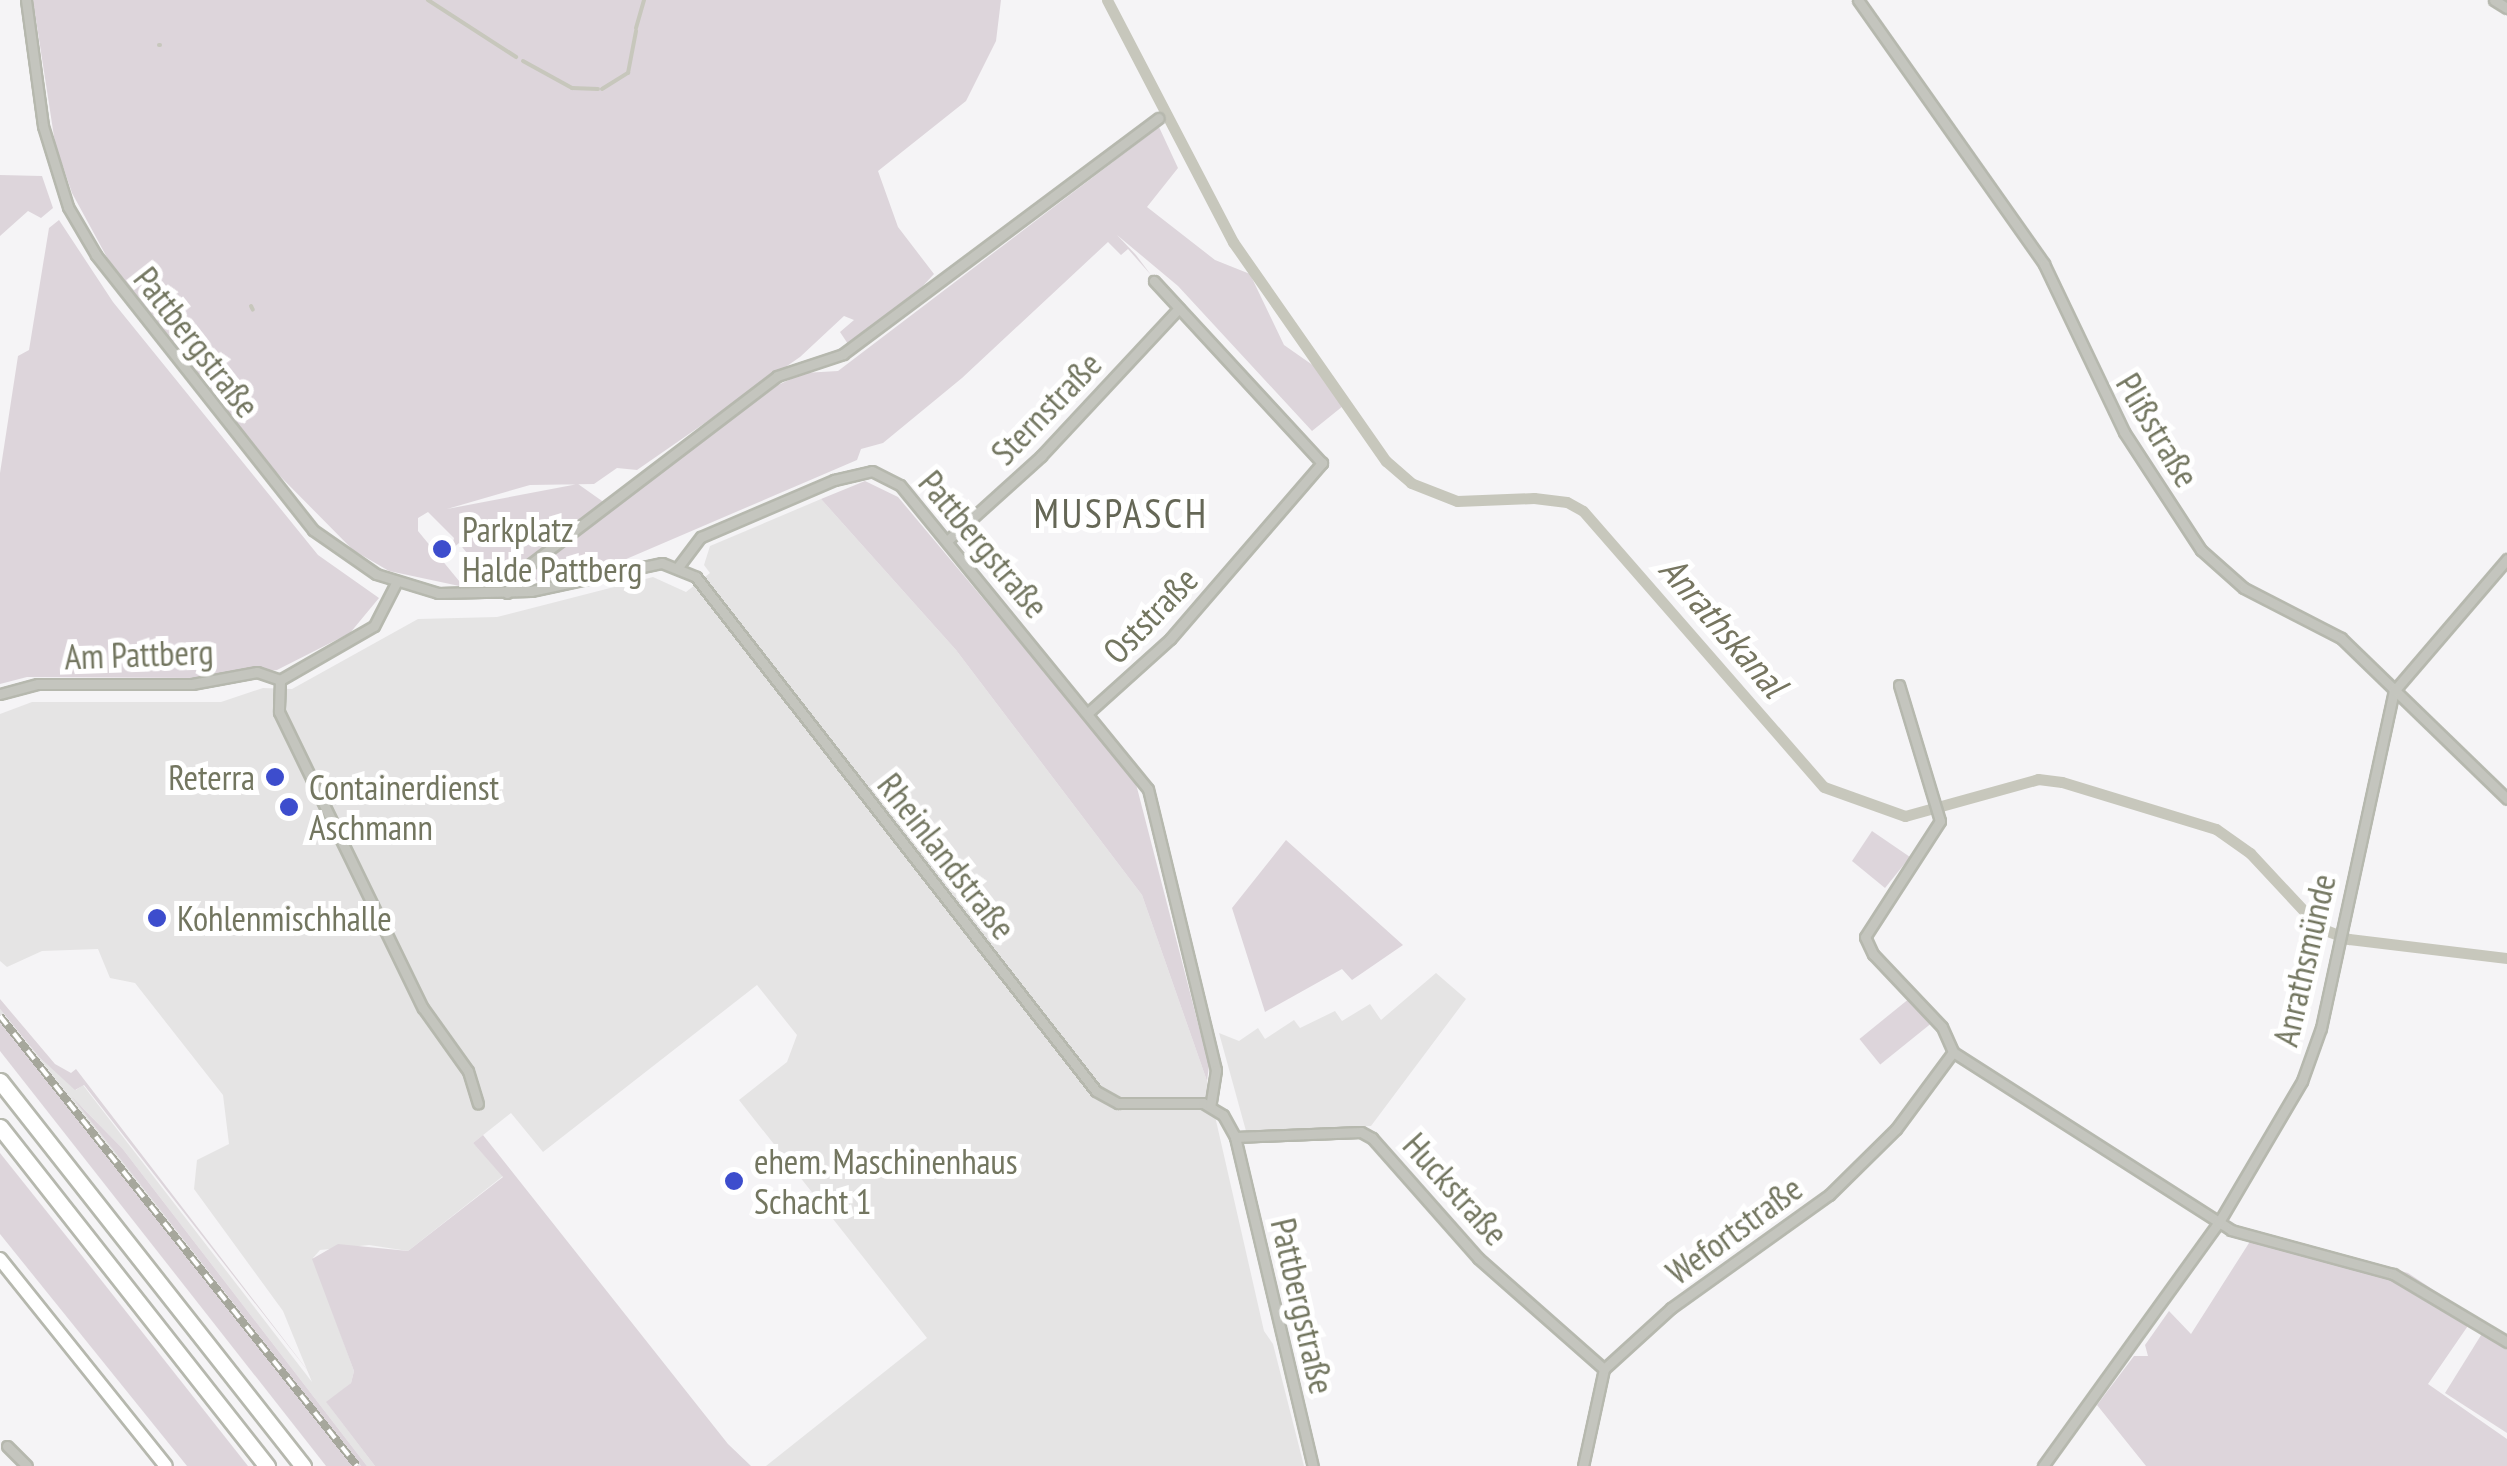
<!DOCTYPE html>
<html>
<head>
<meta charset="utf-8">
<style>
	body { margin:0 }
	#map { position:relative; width:2507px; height:1466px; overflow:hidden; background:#f5f4f6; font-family:"PT Sans Narrow",sans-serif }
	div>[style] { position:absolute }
	.built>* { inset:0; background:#e5e4e4 }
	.green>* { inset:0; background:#ddd5db; transform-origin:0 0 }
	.stream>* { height:4px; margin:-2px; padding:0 2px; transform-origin:2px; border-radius:2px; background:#c7c7bc }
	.canal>* { height:11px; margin:-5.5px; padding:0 5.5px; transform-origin:5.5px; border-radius:5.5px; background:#c7c7bc }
	.roads { filter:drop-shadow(2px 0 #b6b8ae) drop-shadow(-2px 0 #b6b8ae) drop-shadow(0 2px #b6b8ae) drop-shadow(0 -2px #b6b8ae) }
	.street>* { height:9px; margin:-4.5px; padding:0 4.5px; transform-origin:4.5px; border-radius:4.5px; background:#c4c5be }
	.secondary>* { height:12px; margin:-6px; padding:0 6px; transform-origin:6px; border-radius:6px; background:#fff }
	.highway>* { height:15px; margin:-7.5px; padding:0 7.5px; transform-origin:7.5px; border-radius:7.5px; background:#fff }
	.rail>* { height:8px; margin-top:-4px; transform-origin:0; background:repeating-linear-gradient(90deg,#fff 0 11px,#a6a79c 0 22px); box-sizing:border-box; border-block:2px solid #a6a79c }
	.dots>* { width:28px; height:28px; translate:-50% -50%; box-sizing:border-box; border:5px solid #fff; border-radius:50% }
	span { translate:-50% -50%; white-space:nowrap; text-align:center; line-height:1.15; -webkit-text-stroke:10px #fff; paint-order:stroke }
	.street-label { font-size:35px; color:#737660 }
	.poi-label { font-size:35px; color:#737660 }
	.left { translate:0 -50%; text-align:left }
	.right { translate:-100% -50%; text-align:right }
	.water-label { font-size:38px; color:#767560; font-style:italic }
	.quarter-label { font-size:40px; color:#656756; letter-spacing:2.5px }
</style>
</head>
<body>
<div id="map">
	<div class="built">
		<i style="clip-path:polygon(821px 499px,956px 650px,1142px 895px,1207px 1081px,1264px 1331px,1273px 1344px,1304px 1466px,766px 1466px,927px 1338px,739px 1100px,787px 1062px,797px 1035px,757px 985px,543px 1152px,511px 1113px,473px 1143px,503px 1176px,408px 1251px,369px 1245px,320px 1250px,313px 1258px,354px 1371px,351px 1383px,327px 1403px,375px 1466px,367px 1466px,122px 1148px,80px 1105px,361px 1466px,353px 1466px,0 1020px,0 1009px,40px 1058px,76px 1090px,83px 1085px,312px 1382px,283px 1311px,194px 1189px,197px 1160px,229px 1144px,223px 1095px,135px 983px,110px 978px,98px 949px,42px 951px,7px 967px,0 961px,0 714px,32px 702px,221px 702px,263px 688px,292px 689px,418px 619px,497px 617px,653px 577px,686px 592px,710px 573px,704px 565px,710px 546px)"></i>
		<i style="clip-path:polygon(1436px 973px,1466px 999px,1371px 1126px,1246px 1131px,1219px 1033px,1239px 1041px,1258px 1028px,1265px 1039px,1294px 1020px,1300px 1028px,1335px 1011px,1342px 1021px,1370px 1004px,1381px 1020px)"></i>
	</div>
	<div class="green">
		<i style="clip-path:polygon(33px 0,1001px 0,996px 41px,966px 101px,878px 171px,898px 227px,934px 274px,907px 303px,848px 344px,840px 332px,854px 320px,844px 316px,800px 357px,637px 470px,617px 468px,594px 484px,530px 485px,447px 509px,578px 484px,612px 508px,778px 385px,804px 373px,838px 371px,1159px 127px,1178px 168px,1147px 207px,1215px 260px,1250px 274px,1284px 345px,1314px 366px,1343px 406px,1312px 431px,1178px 286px,1117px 235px,1136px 255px,1151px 275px,1128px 249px,1121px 255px,1108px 242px,962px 378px,883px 443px,861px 449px,857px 460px,589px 575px,477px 589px,477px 566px,459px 543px,451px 550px,454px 538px,428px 512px,418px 518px,418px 531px,464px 587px,389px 571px,353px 550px,266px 462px,109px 261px,72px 193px,55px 143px)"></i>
		<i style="clip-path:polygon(0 175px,42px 176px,53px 208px,41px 218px,28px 211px,0 236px)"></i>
		<i style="clip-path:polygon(59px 220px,113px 302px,318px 555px,379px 598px,350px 633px,277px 670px,200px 678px,27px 677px,0 684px,0 473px,18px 356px,29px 350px,49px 228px)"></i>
		<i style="clip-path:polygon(865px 481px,898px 497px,1135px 780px,1209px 1066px,1207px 1081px,1142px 895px,956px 650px,821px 499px)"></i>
		<i style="clip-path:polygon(1872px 831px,1910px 857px,1885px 888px,1852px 861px)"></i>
		<i style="clip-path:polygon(1286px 840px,1403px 945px,1352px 980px,1342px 969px,1265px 1012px,1232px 908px)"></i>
		<i style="left:1910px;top:998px;width:33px;height:65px;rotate:51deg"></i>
		<i style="clip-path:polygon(0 999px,55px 1064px,71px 1073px,76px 1069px,315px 1380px,84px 1085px,75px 1090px,40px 1058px,0 1009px)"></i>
		<i style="clip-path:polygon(0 1020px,186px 1249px,353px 1466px,326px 1466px,0 1051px)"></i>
		<i style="clip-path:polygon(72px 1097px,122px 1148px,367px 1466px,361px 1466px)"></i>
		<i style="clip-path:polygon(483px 1135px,728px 1444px,751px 1466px,375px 1466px,326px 1402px,351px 1383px,354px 1371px,312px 1259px,338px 1244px,408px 1251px,503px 1177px,473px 1143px)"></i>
		<i style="clip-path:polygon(0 1153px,79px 1252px,248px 1466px,187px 1466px,0 1234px)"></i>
		<i style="clip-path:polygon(2256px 1232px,2408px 1273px,2474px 1317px,2428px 1384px,2507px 1439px,2507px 1466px,2146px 1466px,2097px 1405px,2134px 1356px,2148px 1356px,2145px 1345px,2169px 1311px,2191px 1334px)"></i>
		<i style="clip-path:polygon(2483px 1332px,2507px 1345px,2507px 1433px,2445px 1393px)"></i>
	</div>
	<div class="stream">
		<i style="left:428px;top:0;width:105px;rotate:32.9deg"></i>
		<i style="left:636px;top:28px;width:29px;rotate:-74deg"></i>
		<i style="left:159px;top:45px;width:1px"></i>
		<i style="left:523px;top:61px;width:56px;rotate:28.9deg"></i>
		<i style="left:572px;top:88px;width:26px;rotate:2deg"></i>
		<i style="left:602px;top:89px;width:31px;rotate:-32deg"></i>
		<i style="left:628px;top:73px;width:43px;rotate:-79.2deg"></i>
		<i style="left:251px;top:306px;width:4px;rotate:63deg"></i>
	</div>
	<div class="canal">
		<i style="left:1107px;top:0;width:273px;rotate:62.5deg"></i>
		<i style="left:1233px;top:242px;width:267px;rotate:55.1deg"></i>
		<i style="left:1386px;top:461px;width:33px;rotate:41deg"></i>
		<i style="left:1411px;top:483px;width:49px;rotate:21.4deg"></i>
		<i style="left:1457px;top:501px;width:77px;rotate:-2.2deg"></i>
		<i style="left:1534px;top:498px;width:33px;rotate:7deg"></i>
		<i style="left:1567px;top:502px;width:18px;rotate:29deg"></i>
		<i style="left:1583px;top:511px;width:366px;rotate:48.9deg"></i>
		<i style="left:1824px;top:787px;width:86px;rotate:19.7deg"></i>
		<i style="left:1905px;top:816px;width:138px;rotate:-15.5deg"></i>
		<i style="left:2038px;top:779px;width:24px;rotate:7deg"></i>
		<i style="left:2062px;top:782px;width:161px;rotate:17deg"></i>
		<i style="left:2216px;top:829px;width:42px;rotate:35.2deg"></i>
		<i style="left:2250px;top:853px;width:103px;rotate:47deg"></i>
		<i style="left:2320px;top:928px;width:31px;rotate:21deg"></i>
		<i style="left:2349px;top:939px;width:159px;rotate:6.9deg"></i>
	</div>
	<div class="roads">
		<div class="street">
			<i style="left:26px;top:0;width:127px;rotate:82.3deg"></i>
			<i style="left:43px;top:126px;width:85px;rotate:72.8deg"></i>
			<i style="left:68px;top:207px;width:56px;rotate:59.7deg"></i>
			<i style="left:96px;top:255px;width:350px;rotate:51.7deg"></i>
			<i style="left:313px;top:530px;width:77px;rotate:34.9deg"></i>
			<i style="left:376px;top:574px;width:65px;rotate:17deg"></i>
			<i style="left:438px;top:593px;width:93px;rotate:-1.2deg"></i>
			<i style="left:531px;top:591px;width:134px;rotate:-12.1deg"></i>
			<i style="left:662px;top:563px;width:37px;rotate:22deg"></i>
			<i style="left:696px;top:577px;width:651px;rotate:52.11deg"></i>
			<i style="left:1096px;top:1091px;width:25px;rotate:29deg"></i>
			<i style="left:1118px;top:1103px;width:85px"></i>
			<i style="left:1203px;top:1103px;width:23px;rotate:31deg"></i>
			<i style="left:1223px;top:1115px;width:25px;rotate:61deg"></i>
			<i style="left:1235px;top:1137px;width:338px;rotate:76.7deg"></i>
			<i style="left:1858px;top:0;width:323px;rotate:54.8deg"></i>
			<i style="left:2044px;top:264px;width:186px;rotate:64.5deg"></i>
			<i style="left:2124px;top:432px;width:141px;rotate:56.9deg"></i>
			<i style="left:2201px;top:550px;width:57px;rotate:41.5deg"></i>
			<i style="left:2244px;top:588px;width:109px;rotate:27.3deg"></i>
			<i style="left:2341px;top:638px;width:231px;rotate:44.1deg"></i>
			<i style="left:2494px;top:0;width:15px;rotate:32deg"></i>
			<i style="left:947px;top:541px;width:127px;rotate:-42.1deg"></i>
			<i style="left:1041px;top:456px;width:202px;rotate:-47deg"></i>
			<i style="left:678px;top:567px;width:38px;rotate:-53deg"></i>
			<i style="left:701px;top:537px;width:145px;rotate:-23.2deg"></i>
			<i style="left:834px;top:480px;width:39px;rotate:-13deg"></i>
			<i style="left:872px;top:471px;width:31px;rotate:27deg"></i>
			<i style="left:900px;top:485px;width:392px;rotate:50.8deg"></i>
			<i style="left:1148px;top:789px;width:289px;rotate:76.4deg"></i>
			<i style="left:1216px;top:1070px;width:36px;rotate:99deg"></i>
			<i style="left:507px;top:593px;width:20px;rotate:-63deg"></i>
			<i style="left:516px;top:575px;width:328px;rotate:-37.3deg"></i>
			<i style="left:777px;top:376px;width:70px;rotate:-18.4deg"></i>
			<i style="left:843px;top:354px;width:394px;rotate:-36.8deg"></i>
			<i style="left:280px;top:680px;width:32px;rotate:92deg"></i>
			<i style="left:279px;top:712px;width:329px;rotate:64.1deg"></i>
			<i style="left:423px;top:1008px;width:77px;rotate:54.5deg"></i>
			<i style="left:468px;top:1071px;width:34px;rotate:73deg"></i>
			<i style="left:1899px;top:685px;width:142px;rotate:73.2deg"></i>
			<i style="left:1940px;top:821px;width:138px;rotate:122.9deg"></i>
			<i style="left:1865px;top:937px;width:19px;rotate:65deg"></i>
			<i style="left:1873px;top:954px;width:100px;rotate:46.6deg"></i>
			<i style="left:1942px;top:1027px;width:27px;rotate:66deg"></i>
			<i style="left:0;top:694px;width:39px;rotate:-15deg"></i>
			<i style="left:38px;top:684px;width:154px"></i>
			<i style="left:192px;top:684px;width:66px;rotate:-10.5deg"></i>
			<i style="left:257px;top:672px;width:24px;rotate:19deg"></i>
			<i style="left:280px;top:680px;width:108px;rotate:-29.9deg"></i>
			<i style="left:374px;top:626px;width:48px;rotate:-62.9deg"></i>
			<i style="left:1090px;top:711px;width:108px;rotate:-42deg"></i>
			<i style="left:1170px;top:639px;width:233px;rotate:-49.2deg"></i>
			<i style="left:1322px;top:463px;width:248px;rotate:-132.7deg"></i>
			<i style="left:1235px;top:1137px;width:126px;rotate:-2.3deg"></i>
			<i style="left:1361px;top:1132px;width:13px;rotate:29deg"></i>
			<i style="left:1372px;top:1138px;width:160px;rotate:48.5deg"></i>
			<i style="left:1478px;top:1258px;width:168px;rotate:41.4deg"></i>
			<i style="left:7px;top:1446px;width:28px;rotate:45deg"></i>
			<i style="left:1583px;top:1466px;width:99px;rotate:-77.8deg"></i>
			<i style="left:1604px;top:1369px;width:91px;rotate:-42.3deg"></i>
			<i style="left:1671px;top:1308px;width:194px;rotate:-35.6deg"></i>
			<i style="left:1829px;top:1195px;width:94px;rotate:-44.6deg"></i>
			<i style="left:1896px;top:1129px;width:96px;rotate:-53.5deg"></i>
			<i style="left:1953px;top:1052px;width:330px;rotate:32.6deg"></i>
			<i style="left:2231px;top:1230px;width:168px;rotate:15.2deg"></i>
			<i style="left:2393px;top:1274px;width:133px;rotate:30.8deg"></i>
			<i style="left:2043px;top:1466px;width:301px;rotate:-54.2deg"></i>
			<i style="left:2219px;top:1222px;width:164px;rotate:-59.5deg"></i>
			<i style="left:2302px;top:1081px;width:56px;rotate:-70.3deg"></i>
			<i style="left:2321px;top:1028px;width:345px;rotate:-77.8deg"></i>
			<i style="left:2394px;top:691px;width:174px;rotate:-49.4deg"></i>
		</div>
		<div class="secondary">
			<i style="left:0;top:1259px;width:265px;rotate:51.3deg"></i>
		</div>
		<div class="highway">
			<i style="left:0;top:1081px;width:490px;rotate:51.8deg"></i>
			<i style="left:0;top:1127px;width:432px;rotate:51.8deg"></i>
		</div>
	</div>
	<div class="rail">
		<i style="left:0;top:1016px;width:574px;rotate:51.57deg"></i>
	</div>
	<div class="dots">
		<i style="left:442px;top:549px;background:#3d4dcd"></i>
		<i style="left:275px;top:777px;background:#3d4dcd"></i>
		<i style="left:289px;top:807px;background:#3d4dcd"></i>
		<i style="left:157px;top:918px;background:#3d4dcd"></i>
		<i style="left:734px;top:1181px;background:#3d4dcd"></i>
	</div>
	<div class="street-label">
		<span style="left:197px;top:342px;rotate:52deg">Pattbergstraße</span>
		<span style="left:1046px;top:408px;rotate:-46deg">Sternstraße</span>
		<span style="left:2158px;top:430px;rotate:59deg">Plißstraße</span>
		<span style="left:984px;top:544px;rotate:50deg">Pattbergstraße</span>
		<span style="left:1150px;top:615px;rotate:-46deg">Oststraße</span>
		<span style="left:139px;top:654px;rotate:-2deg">Am Pattberg</span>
		<span style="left:947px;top:856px;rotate:52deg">Rheinlandstraße</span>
		<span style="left:2304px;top:960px;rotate:-77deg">Anrathsmünde</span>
		<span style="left:1456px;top:1189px;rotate:48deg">Huckstraße</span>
		<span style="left:1734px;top:1230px;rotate:-36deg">Wefortstraße</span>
		<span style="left:1303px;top:1306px;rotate:77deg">Pattbergstraße</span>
	</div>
	<div class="poi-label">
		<span class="left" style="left:462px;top:549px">Parkplatz<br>Halde Pattberg</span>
		<span class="right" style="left:255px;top:777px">Reterra</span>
		<span class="left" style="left:309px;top:807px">Containerdienst<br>Aschmann</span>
		<span class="left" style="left:177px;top:918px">Kohlenmischhalle</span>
		<span class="left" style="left:754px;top:1181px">ehem. Maschinenhaus<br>Schacht 1</span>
	</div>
	<div class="water-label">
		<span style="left:1724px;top:626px;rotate:49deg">Anrathskanal</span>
	</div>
	<div class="quarter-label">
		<span style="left:1121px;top:513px">MUSPASCH</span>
	</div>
</div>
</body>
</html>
